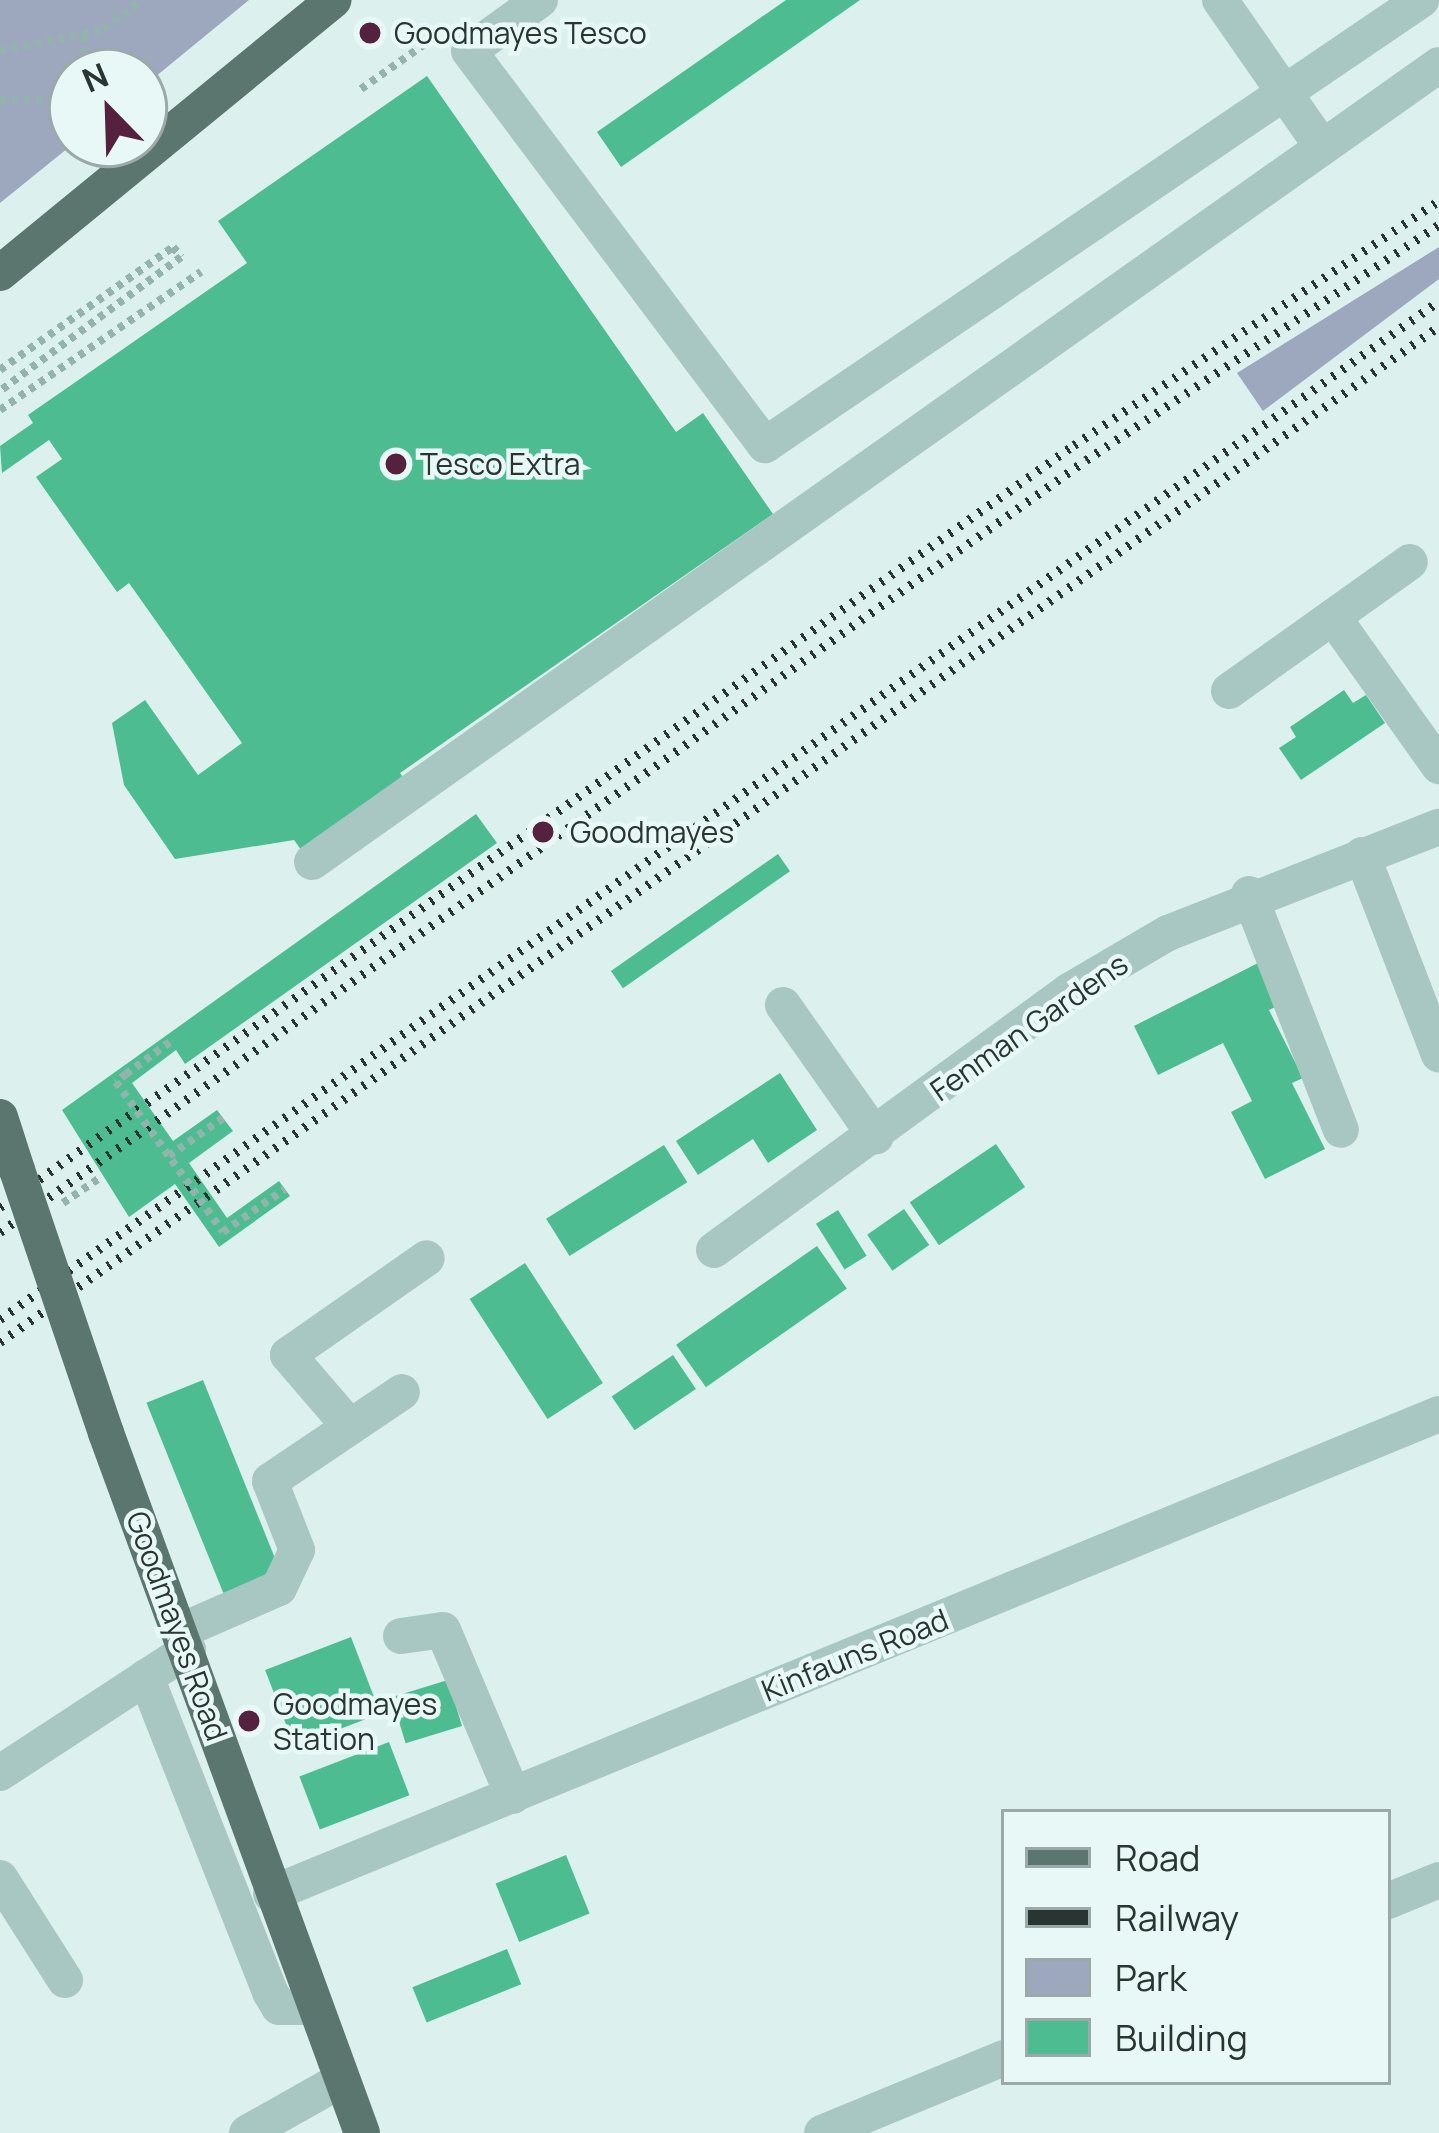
<!DOCTYPE html>
<html>
<head>
<meta charset="utf-8">
<style>
	body { margin:0 }
	#map { position:relative; width:1439px; height:2133px; overflow:hidden; background:#dcf0ee; font-family:Manrope,sans-serif }
	div>[style] { position:absolute }
	.green>* { inset:0; background:#9da7be }
	.building>* { inset:0; background:#4dbd91; transform-origin:0 0 }
	.path>* { height:8px; margin-top:-4px; transform-origin:0; background:repeating-linear-gradient(90deg,#93b3ad 0 6px,transparent 0 12px) }
	.minor>* { height:36px; margin:-18px; padding:0 18px; transform-origin:18px; border-radius:18px; background:#a9c7c2 }
	.major>* { height:36px; margin:-18px; padding:0 18px; transform-origin:18px; border-radius:18px; background:#5b766e }
	.rail>* { height:9px; margin-top:-4.5px; transform-origin:0; background:repeating-linear-gradient(90deg,#283531 0 3px,transparent 0 12px) }
	.path-bridge>* { height:8px; margin-top:-4px; transform-origin:0; background:repeating-linear-gradient(90deg,#93b3ad 0 6px,transparent 0 12px) }
	.major-bridge>* { height:36px; margin:-18px; padding:0 18px; transform-origin:18px; border-radius:18px; background:#5b766e }
	.dots>* { width:33px; height:33px; translate:-50% -50%; box-sizing:border-box; border:6px solid #e8f8f7; border-radius:50% }
	span { translate:-50% -50%; white-space:nowrap; text-align:center; line-height:1.15; -webkit-text-stroke:9px #e8f8f7; paint-order:stroke }
	.poi-label { font-size:30px; color:#283531 }
	.left { translate:0 -50%; text-align:left }
	.street-label { font-size:30px; color:#283531 }
	.legend { position:absolute; left:1001px; top:1809px; width:390px; height:276px; box-sizing:border-box; background:#e8f8f7; border:3px solid #9baaa8; margin:0; padding:15px 21px; list-style:none; font-size:36px; color:#283531 }
	.legend li { display:flex; align-items:center; gap:24px; height:60px }
	.legend b { width:60px; border:3px solid #9baaa8 }
	.north { position:absolute; left:48px; top:48px; width:120px; height:120px; box-sizing:border-box; background:#e8f8f7; border:3px solid #9baaa8; border-radius:50%; rotate:337deg; font-size:33px; font-weight:700; line-height:48px; text-align:center; color:#283531 }
	.north::after { content:''; display:block; margin:auto; width:42px; height:54px; background:#54213e; clip-path:polygon(50% 0,100% 100%,50% 72%,0 100%) }
</style>
</head>
<body>
<div id="map">
	<div class="green">
		<i style="clip-path:polygon(0 0,249px 0,144px 86px,144px 72px,72px 72px,73px 144px,0 203px)"></i>
		<i style="clip-path:polygon(1439px 247px,1439px 279px,1263px 411px,1237px 373px)"></i>
	</div>
	<div class="building">
		<i style="clip-path:polygon(786px 0,860px 0,621px 167px,597px 132px)"></i>
		<i style="clip-path:polygon(427px 76px,676px 432px,703px 413px,773px 514px,400px 773px,410px 787px,307px 858px,294px 840px,175px 859px,124px 785px,112px 723px,145px 700px,198px 775px,242px 743px,129px 583px,117px 592px,36px 477px,62px 459px,49px 440px,2px 473px,0 446px,33px 423px,28px 415px,247px 263px,218px 221px)"></i>
		<i style="clip-path:polygon(1344px 690px,1353px 703px,1366px 695px,1385px 723px,1301px 780px,1279px 748px,1296px 737px,1290px 727px)"></i>
		<i style="clip-path:polygon(476px 814px,497px 843px,185px 1064px,176px 1050px,132px 1083px,173px 1141px,217px 1110px,233px 1131px,189px 1163px,227px 1218px,279px 1181px,290px 1196px,219px 1247px,175px 1184px,129px 1217px,62px 1110px)"></i>
		<i style="left:778px;top:854px;width:21px;height:204px;rotate:55deg"></i>
		<i style="clip-path:polygon(1260px 962px,1282px 1004px,1269px 1010px,1303px 1078px,1292px 1083px,1325px 1149px,1265px 1179px,1231px 1112px,1252px 1101px,1223px 1043px,1158px 1075px,1134px 1026px)"></i>
		<i style="clip-path:polygon(780px 1073px,817px 1130px,768px 1163px,753px 1139px,698px 1175px,676px 1141px)"></i>
		<i style="left:996px;top:1144px;width:52px;height:104px;rotate:56deg"></i>
		<i style="left:664px;top:1145px;width:44px;height:139px;rotate:58deg"></i>
		<i style="left:904px;top:1209px;width:44px;height:45px;rotate:55deg"></i>
		<i style="left:838px;top:1210px;width:54px;height:26px;rotate:58deg"></i>
		<i style="left:817px;top:1246px;width:52px;height:172px;rotate:55deg"></i>
		<i style="left:525px;top:1263px;width:143px;height:66px;rotate:57deg"></i>
		<i style="left:673px;top:1355px;width:41px;height:74px;rotate:56deg"></i>
		<i style="left:203px;top:1380px;width:206px;height:61px;rotate:68deg"></i>
		<i style="left:351px;top:1637px;width:82px;height:92px;rotate:69deg"></i>
		<i style="left:448px;top:1680px;width:48px;height:59px;rotate:73deg"></i>
		<i style="left:389px;top:1742px;width:57px;height:96px;rotate:69deg"></i>
		<i style="left:566px;top:1855px;width:63px;height:76px;rotate:68deg"></i>
		<i style="left:507px;top:1949px;width:38px;height:102px;rotate:68deg"></i>
	</div>
	<div class="path">
		<i style="left:83px;top:36px;width:36px;rotate:81deg"></i>
		<i style="left:0;top:51px;width:106px;rotate:-11.9deg"></i>
		<i style="left:104px;top:29px;width:49px;rotate:-36.6deg"></i>
		<i style="left:361px;top:89px;width:92px;rotate:-35.2deg"></i>
		<i style="left:0;top:100px;width:72px"></i>
		<i style="left:0;top:370px;width:212px;rotate:-35.4deg"></i>
		<i style="left:173px;top:247px;width:13px;rotate:51deg"></i>
		<i style="left:181px;top:257px;width:225px;rotate:143.5deg"></i>
		<i style="left:0;top:410px;width:244px;rotate:-34.5deg"></i>
		<i style="left:126px;top:1074px;width:54px;rotate:-36deg"></i>
		<i style="left:169px;top:1156px;width:66px;rotate:-35.1deg"></i>
		<i style="left:63px;top:1203px;width:46px;rotate:-34.4deg"></i>
		<i style="left:233px;top:1225px;width:63px;rotate:-34.7deg"></i>
	</div>
	<div class="minor">
		<i style="left:540px;top:0;width:87px;rotate:144.3deg"></i>
		<i style="left:469px;top:51px;width:493px;rotate:53.1deg"></i>
		<i style="left:765px;top:445px;width:793px;rotate:-34.15deg"></i>
		<i style="left:1220px;top:0;width:179px;rotate:55.2deg"></i>
		<i style="left:1333px;top:617px;width:183px;rotate:54.6deg"></i>
		<i style="left:1229px;top:691px;width:222px;rotate:-35.5deg"></i>
		<i style="left:1362px;top:855px;width:214px;rotate:68.9deg"></i>
		<i style="left:312px;top:862px;width:1380px;rotate:-35.27deg"></i>
		<i style="left:1249px;top:894px;width:253px;rotate:68.7deg"></i>
		<i style="left:783px;top:1005px;width:161px;rotate:54.8deg"></i>
		<i style="left:714px;top:1250px;width:439px;rotate:-36.1deg"></i>
		<i style="left:1069px;top:991px;width:115px;rotate:-30.4deg"></i>
		<i style="left:1168px;top:933px;width:291px;rotate:-21.4deg"></i>
		<i style="left:350px;top:1427px;width:95px;rotate:-130.7deg"></i>
		<i style="left:288px;top:1355px;width:169px;rotate:-34.9deg"></i>
		<i style="left:181px;top:1631px;width:107px;rotate:-23.7deg"></i>
		<i style="left:279px;top:1588px;width:42px;rotate:-64.7deg"></i>
		<i style="left:297px;top:1550px;width:74px;rotate:-111.4deg"></i>
		<i style="left:270px;top:1481px;width:159px;rotate:-34deg"></i>
		<i style="left:401px;top:1636px;width:42px;rotate:-8.1deg"></i>
		<i style="left:443px;top:1630px;width:180px;rotate:67.1deg"></i>
		<i style="left:146px;top:1677px;width:339px;rotate:68.5deg"></i>
		<i style="left:270px;top:1992px;width:17px;rotate:59deg"></i>
		<i style="left:279px;top:2007px;width:34px"></i>
		<i style="left:0;top:1773px;width:225px;rotate:-33.2deg"></i>
		<i style="left:0;top:1878px;width:121px;rotate:57.5deg"></i>
		<i style="left:271px;top:1894px;width:1263px;rotate:-22.34deg"></i>
		<i style="left:1388px;top:1901px;width:55px;rotate:-22.4deg"></i>
		<i style="left:247px;top:2133px;width:108px;rotate:-29.4deg"></i>
		<i style="left:822px;top:2133px;width:197px;rotate:-22.4deg"></i>
	</div>
	<div class="major">
		<i style="left:0;top:273px;width:431px;rotate:-39.3deg"></i>
		<i style="left:0;top:1117px;width:56px;rotate:72.2deg"></i>
		<i style="left:106px;top:1433px;width:745px;rotate:69.91deg"></i>
	</div>
	<div class="rail">
		<i style="left:0;top:1207px;width:1317px;rotate:-35.36deg"></i>
		<i style="left:1074px;top:445px;width:439px;rotate:-33.8deg"></i>
		<i style="left:0;top:1232px;width:1332px;rotate:-35.41deg"></i>
		<i style="left:1086px;top:460px;width:424px;rotate:-33.7deg"></i>
		<i style="left:0;top:1319px;width:1763px;rotate:-35.28deg"></i>
		<i style="left:0;top:1342px;width:1762px;rotate:-35.22deg"></i>
	</div>
	<div class="path-bridge">
		<i style="left:126px;top:1074px;width:13px;rotate:141deg"></i>
		<i style="left:116px;top:1082px;width:184px;rotate:54.5deg"></i>
		<i style="left:223px;top:1232px;width:12px;rotate:-35deg"></i>
	</div>
	<div class="major-bridge">
		<i style="left:17px;top:1170px;width:278px;rotate:71.3deg"></i>
	</div>
	<div class="dots">
		<i style="left:370px;top:33px;background:#54213e"></i>
		<i style="left:396px;top:464px;background:#54213e"></i>
		<i style="left:543px;top:832px;background:#54213e"></i>
		<i style="left:249px;top:1721px;background:#54213e"></i>
	</div>
	<div class="poi-label">
		<span class="left" style="left:394px;top:33px">Goodmayes Tesco</span>
		<span class="left" style="left:420px;top:464px">Tesco Extra</span>
		<span class="left" style="left:570px;top:832px">Goodmayes</span>
		<span class="left" style="left:273px;top:1721px">Goodmayes<br>Station</span>
	</div>
	<div class="street-label">
		<span style="left:1029px;top:1027px;rotate:-35deg">Fenman Gardens</span>
		<span style="left:177px;top:1626px;rotate:70deg">Goodmayes Road</span>
		<span style="left:855px;top:1655px;rotate:-22deg">Kinfauns Road</span>
	</div>
	<ul class="legend">
	<li><b style="height:15px;background:#5b766e"></b>Road</li>
	<li><b style="height:15px;background:#283531"></b>Railway</li>
	<li><b style="height:33px;background:#9da7be"></b>Park</li>
	<li><b style="height:33px;background:#4dbd91"></b>Building</li>
	</ul>
	<div class="north">N</div>
</div>
</body>
</html>
